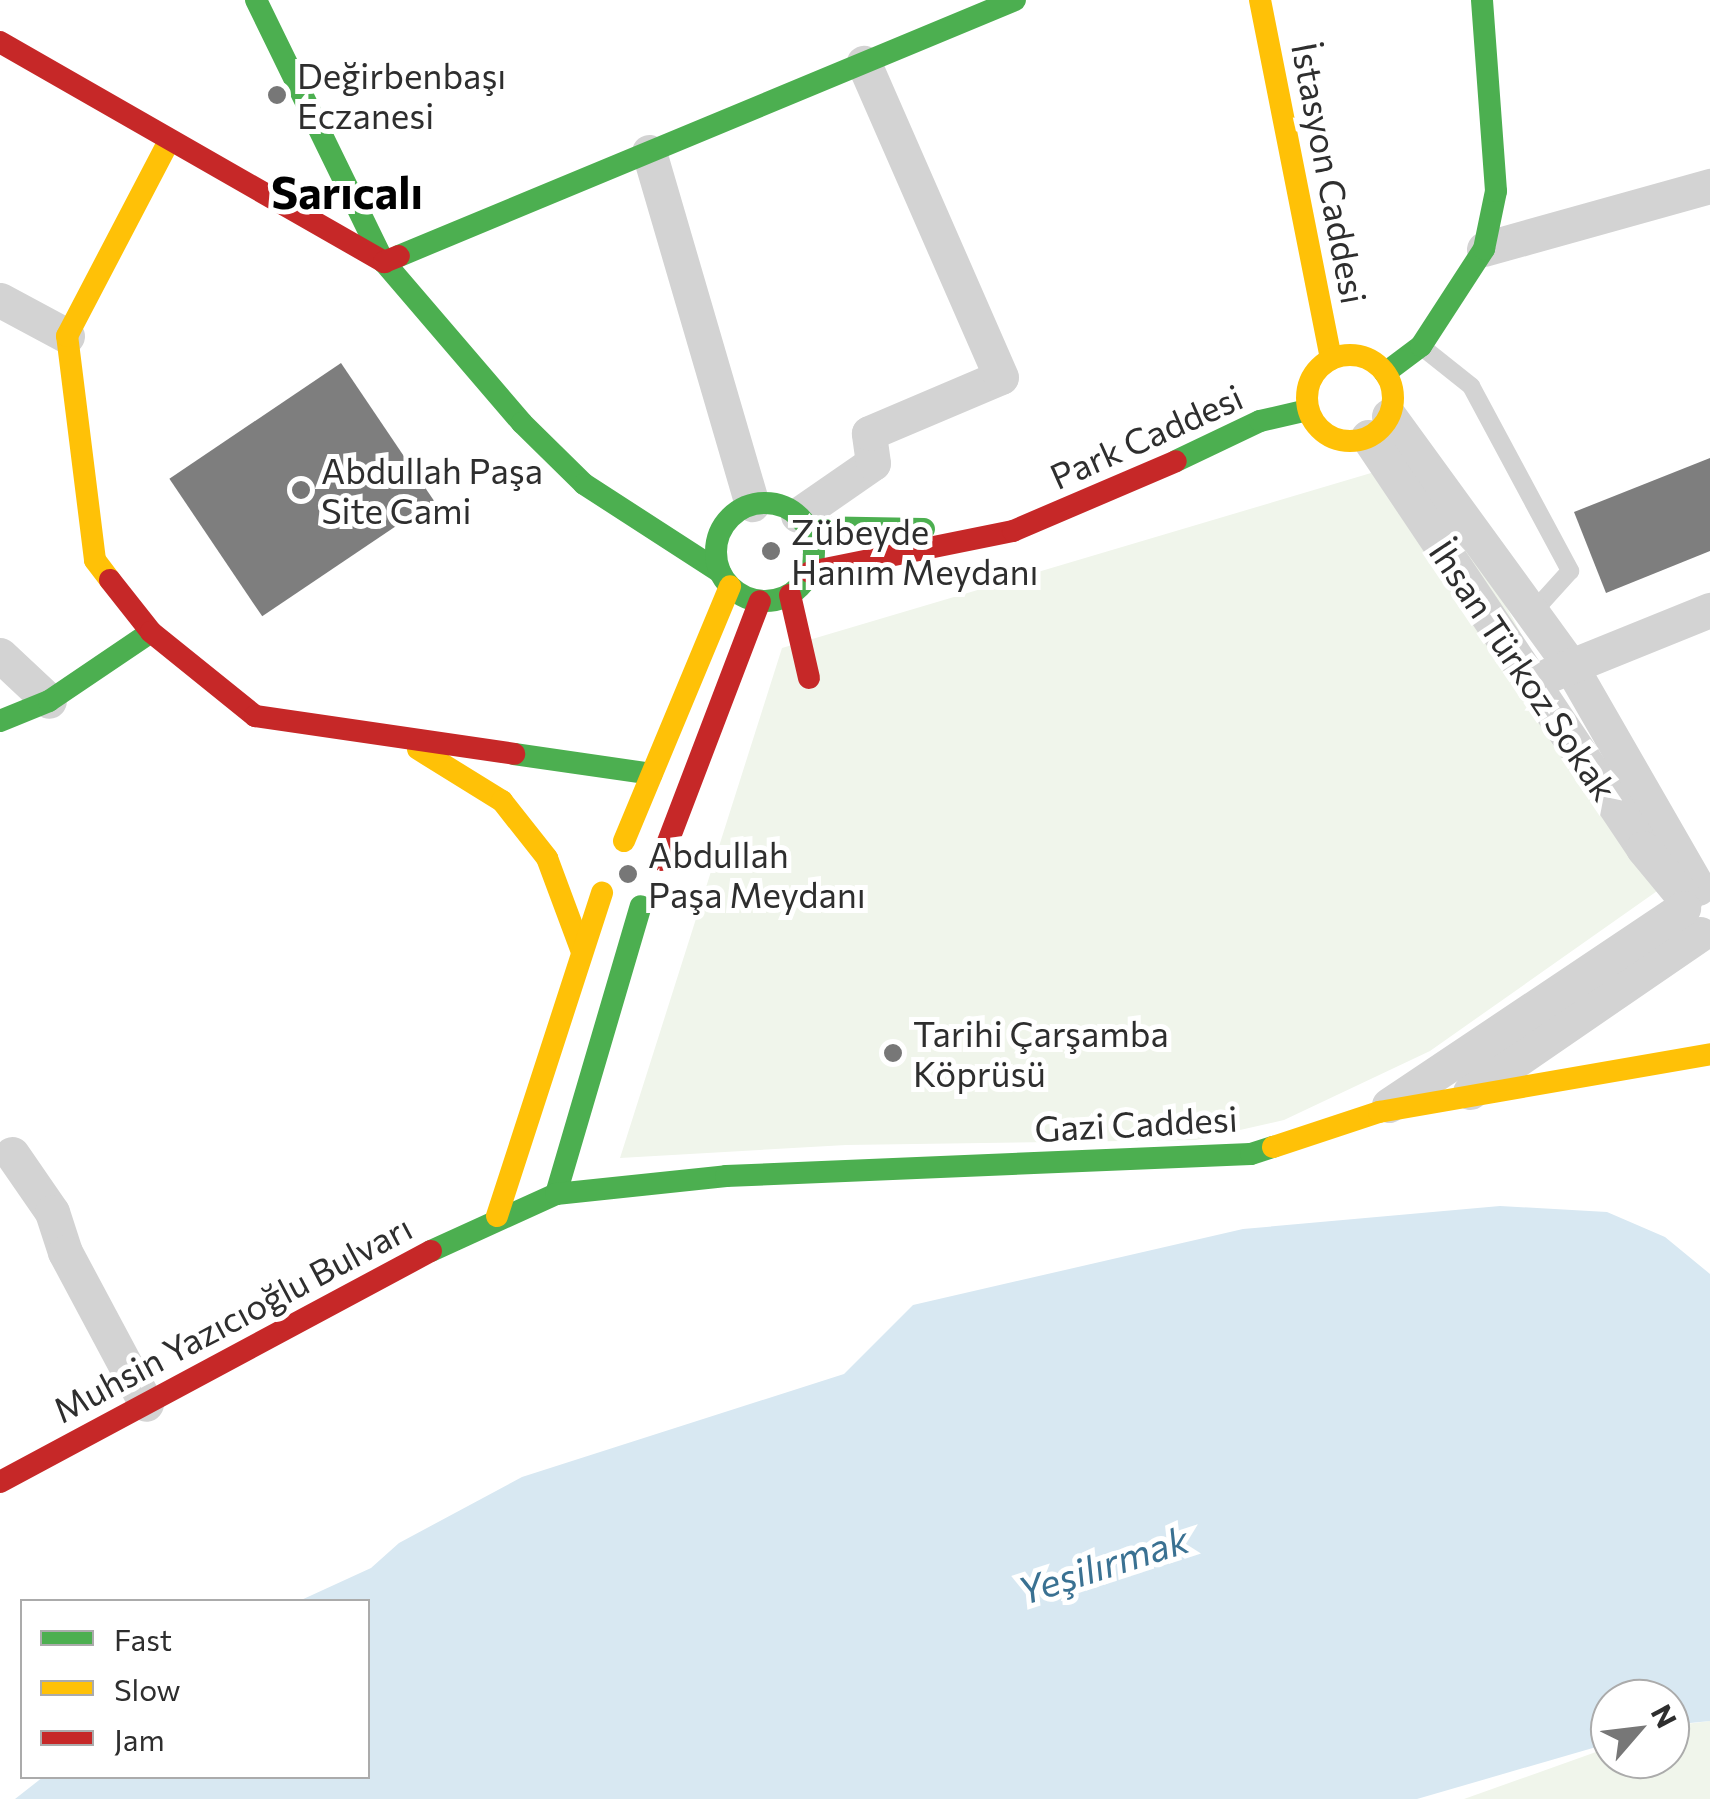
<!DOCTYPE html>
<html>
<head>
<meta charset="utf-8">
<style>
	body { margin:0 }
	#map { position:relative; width:1710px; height:1799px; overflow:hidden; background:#fff; font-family:Commissioner,sans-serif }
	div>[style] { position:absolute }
	.green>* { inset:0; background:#f0f5eb }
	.water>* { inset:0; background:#d8e8f2 }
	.building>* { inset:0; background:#7e7e7e; transform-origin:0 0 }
	.lane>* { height:18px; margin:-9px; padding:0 9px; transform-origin:9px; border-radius:9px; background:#d3d3d3 }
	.street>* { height:35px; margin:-17.5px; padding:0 17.5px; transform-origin:17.5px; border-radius:17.5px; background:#d3d3d3 }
	.fast>* { height:22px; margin:-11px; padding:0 11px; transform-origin:11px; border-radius:11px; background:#4caf50 }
	.fast>.ring { margin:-11px; padding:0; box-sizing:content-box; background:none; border:22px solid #4caf50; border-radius:50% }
	.slow>* { height:22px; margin:-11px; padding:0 11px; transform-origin:11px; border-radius:11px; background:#ffc107 }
	.slow>.ring { margin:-11px; padding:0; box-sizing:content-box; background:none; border:22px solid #ffc107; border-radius:50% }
	.jam>* { height:22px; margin:-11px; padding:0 11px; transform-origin:11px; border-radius:11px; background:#c62828 }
	.dots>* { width:28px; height:28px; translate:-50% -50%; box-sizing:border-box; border:5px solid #fff; border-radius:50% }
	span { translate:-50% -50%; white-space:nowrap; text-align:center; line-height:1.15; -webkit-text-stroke:10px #fff; paint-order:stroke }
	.poi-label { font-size:35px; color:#2e2e2e }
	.left { translate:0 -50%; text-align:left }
	.street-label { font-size:35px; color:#2e2e2e }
	.water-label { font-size:38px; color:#3a7192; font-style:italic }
	.district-label { font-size:45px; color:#000; font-weight:700 }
	.legend { position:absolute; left:20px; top:1599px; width:350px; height:180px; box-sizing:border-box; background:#fff; border:2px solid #ababab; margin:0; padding:12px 18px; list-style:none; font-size:30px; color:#2e2e2e }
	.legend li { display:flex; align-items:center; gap:20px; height:50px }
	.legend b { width:50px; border:2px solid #ababab }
	.north { position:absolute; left:1590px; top:1679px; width:100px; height:100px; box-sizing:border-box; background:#fff; border:2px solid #ababab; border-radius:50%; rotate:62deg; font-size:28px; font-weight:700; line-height:40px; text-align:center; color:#2e2e2e }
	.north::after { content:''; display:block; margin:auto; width:35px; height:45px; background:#777; clip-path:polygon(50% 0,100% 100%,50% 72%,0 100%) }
</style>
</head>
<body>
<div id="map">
	<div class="green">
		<i style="clip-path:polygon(1425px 457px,1660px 889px,1430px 1051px,1284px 1120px,1196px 1140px,846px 1145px,620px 1158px,782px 648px)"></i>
		<i style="clip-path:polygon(1710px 1721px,1710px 1799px,1464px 1799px,1610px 1747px,1610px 1759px,1670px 1759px,1670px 1726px)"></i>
	</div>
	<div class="water">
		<i style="clip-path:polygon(1500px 1206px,1607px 1212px,1665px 1237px,1710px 1274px,1710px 1721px,1670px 1725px,1670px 1699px,1610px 1699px,1610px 1743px,1417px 1799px,15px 1799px,43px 1777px,368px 1776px,368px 1602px,299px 1601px,371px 1568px,399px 1543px,522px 1477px,844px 1374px,913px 1305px,1243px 1229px)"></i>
	</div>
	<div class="building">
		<i style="left:341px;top:363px;width:166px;height:207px;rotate:56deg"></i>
		<i style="clip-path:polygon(1710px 458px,1710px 551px,1606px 593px,1574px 512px)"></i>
	</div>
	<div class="lane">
		<i style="left:1422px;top:347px;width:63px;rotate:38.5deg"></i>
		<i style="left:1471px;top:386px;width:210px;rotate:61.8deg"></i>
		<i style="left:1570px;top:571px;width:57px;rotate:132.1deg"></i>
	</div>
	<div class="street">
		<i style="left:649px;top:152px;width:367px;rotate:73.7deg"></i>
		<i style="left:1484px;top:249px;width:235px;rotate:-15.6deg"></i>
		<i style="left:0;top:300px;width:76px;rotate:28.2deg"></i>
		<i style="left:1389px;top:416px;width:308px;rotate:54deg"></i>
		<i style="left:1570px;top:665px;width:257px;rotate:60.1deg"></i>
		<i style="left:1368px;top:437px;width:495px;rotate:56.2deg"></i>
		<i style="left:1643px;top:848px;width:66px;rotate:50.5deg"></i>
		<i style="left:798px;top:515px;width:91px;rotate:-34.7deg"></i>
		<i style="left:873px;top:463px;width:30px;rotate:-98deg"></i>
		<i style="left:869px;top:433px;width:143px;rotate:-23deg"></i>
		<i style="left:1001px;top:377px;width:343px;rotate:-113.6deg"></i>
		<i style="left:0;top:655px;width:67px;rotate:43.2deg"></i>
		<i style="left:1549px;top:675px;width:174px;rotate:-22deg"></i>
		<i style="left:1470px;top:1092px;width:279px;rotate:-34.5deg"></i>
		<i style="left:1389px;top:1105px;width:354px;rotate:-33.8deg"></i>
		<i style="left:12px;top:1154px;width:70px;rotate:55.4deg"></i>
		<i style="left:52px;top:1212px;width:42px;rotate:72deg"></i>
		<i style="left:65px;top:1252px;width:172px;rotate:61.9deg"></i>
	</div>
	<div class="fast">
		<i style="left:256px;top:0;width:292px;rotate:64deg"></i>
		<i style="left:384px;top:262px;width:212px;rotate:49.4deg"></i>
		<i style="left:522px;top:423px;width:87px;rotate:44.5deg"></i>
		<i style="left:584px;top:484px;width:162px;rotate:32.9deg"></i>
		<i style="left:399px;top:256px;width:667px;rotate:-22.57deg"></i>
		<i style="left:1385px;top:373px;width:45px;rotate:-36.9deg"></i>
		<i style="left:1421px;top:346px;width:116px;rotate:-57deg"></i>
		<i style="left:1484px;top:249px;width:59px;rotate:-78.3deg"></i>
		<i style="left:1496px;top:191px;width:192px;rotate:-94.2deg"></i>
		<i style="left:1176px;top:461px;width:93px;rotate:-25.5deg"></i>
		<i style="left:1260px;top:421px;width:49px;rotate:-12.9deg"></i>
		<i class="ring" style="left:716px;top:503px;width:76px;height:76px"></i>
		<i style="left:808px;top:527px;width:116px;rotate:1deg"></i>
		<i style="left:0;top:721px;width:53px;rotate:-22.2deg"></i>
		<i style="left:49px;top:701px;width:123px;rotate:-34.1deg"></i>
		<i style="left:514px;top:754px;width:139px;rotate:8.2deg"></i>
		<i style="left:556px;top:1194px;width:300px;rotate:-73.6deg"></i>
		<i style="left:431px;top:1251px;width:137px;rotate:-24.5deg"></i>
		<i style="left:556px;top:1194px;width:171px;rotate:-6deg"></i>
		<i style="left:726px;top:1176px;width:525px;rotate:-2.4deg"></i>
		<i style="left:1251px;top:1154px;width:23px;rotate:-18deg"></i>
	</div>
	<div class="slow">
		<i style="left:1260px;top:0;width:366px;rotate:78.8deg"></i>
		<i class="ring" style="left:1307px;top:355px;width:64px;height:64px"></i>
		<i style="left:110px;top:580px;width:25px;rotate:-127deg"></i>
		<i style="left:95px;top:560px;width:226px;rotate:-97.1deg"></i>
		<i style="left:67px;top:336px;width:218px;rotate:-62.4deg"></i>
		<i style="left:418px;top:749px;width:99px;rotate:31.8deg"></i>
		<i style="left:502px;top:801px;width:73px;rotate:51.7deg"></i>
		<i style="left:547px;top:858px;width:100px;rotate:69.6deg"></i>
		<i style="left:624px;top:841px;width:276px;rotate:-67.4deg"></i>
		<i style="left:1273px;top:1147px;width:112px;rotate:-18.3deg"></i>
		<i style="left:1379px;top:1112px;width:336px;rotate:-9.9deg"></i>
		<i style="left:497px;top:1216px;width:340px;rotate:-72deg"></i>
	</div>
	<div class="jam">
		<i style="left:0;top:42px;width:443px;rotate:29.8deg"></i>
		<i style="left:384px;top:262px;width:16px;rotate:-22deg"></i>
		<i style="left:810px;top:572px;width:207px;rotate:-11.4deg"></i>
		<i style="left:1013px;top:531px;width:177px;rotate:-23.2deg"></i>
		<i style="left:110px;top:580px;width:66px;rotate:51.7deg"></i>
		<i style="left:151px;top:632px;width:134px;rotate:38.9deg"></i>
		<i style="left:255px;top:716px;width:262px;rotate:8.3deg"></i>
		<i style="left:790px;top:595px;width:85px;rotate:77.1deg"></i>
		<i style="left:661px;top:860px;width:277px;rotate:-69.1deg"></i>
		<i style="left:0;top:1482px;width:489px;rotate:-28.2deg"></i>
	</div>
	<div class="dots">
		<i style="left:277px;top:95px;background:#777"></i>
		<i style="left:301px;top:490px;background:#777"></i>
		<i style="left:771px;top:551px;background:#777"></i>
		<i style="left:628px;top:874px;background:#777"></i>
		<i style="left:893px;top:1053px;background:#777"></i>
	</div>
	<div class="poi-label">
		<span class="left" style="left:297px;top:95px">Değirbenbaşı<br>Eczanesi</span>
		<span class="left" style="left:321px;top:490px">Abdullah Paşa<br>Site Cami</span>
		<span class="left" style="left:791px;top:551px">Zübeyde<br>Hanım Meydanı</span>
		<span class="left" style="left:648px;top:874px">Abdullah<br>Paşa Meydanı</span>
		<span class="left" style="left:913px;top:1053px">Tarihi Çarşamba<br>Köprüsü</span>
	</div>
	<div class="street-label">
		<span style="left:1330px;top:173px;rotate:79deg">İstasyon Caddesi</span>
		<span style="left:1146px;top:436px;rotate:-24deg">Park Caddesi</span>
		<span style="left:1524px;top:670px;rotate:56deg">İhsan Türkoz Sokak</span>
		<span style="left:1136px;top:1123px;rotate:-3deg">Gazi Caddesi</span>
		<span style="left:232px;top:1318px;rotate:-28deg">Muhsin Yazıcıoğlu Bulvarı</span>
	</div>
	<div class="water-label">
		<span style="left:1103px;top:1564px;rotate:-18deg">Yeşilırmak</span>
	</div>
	<div class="district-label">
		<span style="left:347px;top:191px">Sarıcalı</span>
	</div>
	<ul class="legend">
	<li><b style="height:12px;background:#4caf50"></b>Fast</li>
	<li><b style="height:12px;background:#ffc107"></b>Slow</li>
	<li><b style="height:12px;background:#c62828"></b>Jam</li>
	</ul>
	<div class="north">N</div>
</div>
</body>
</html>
